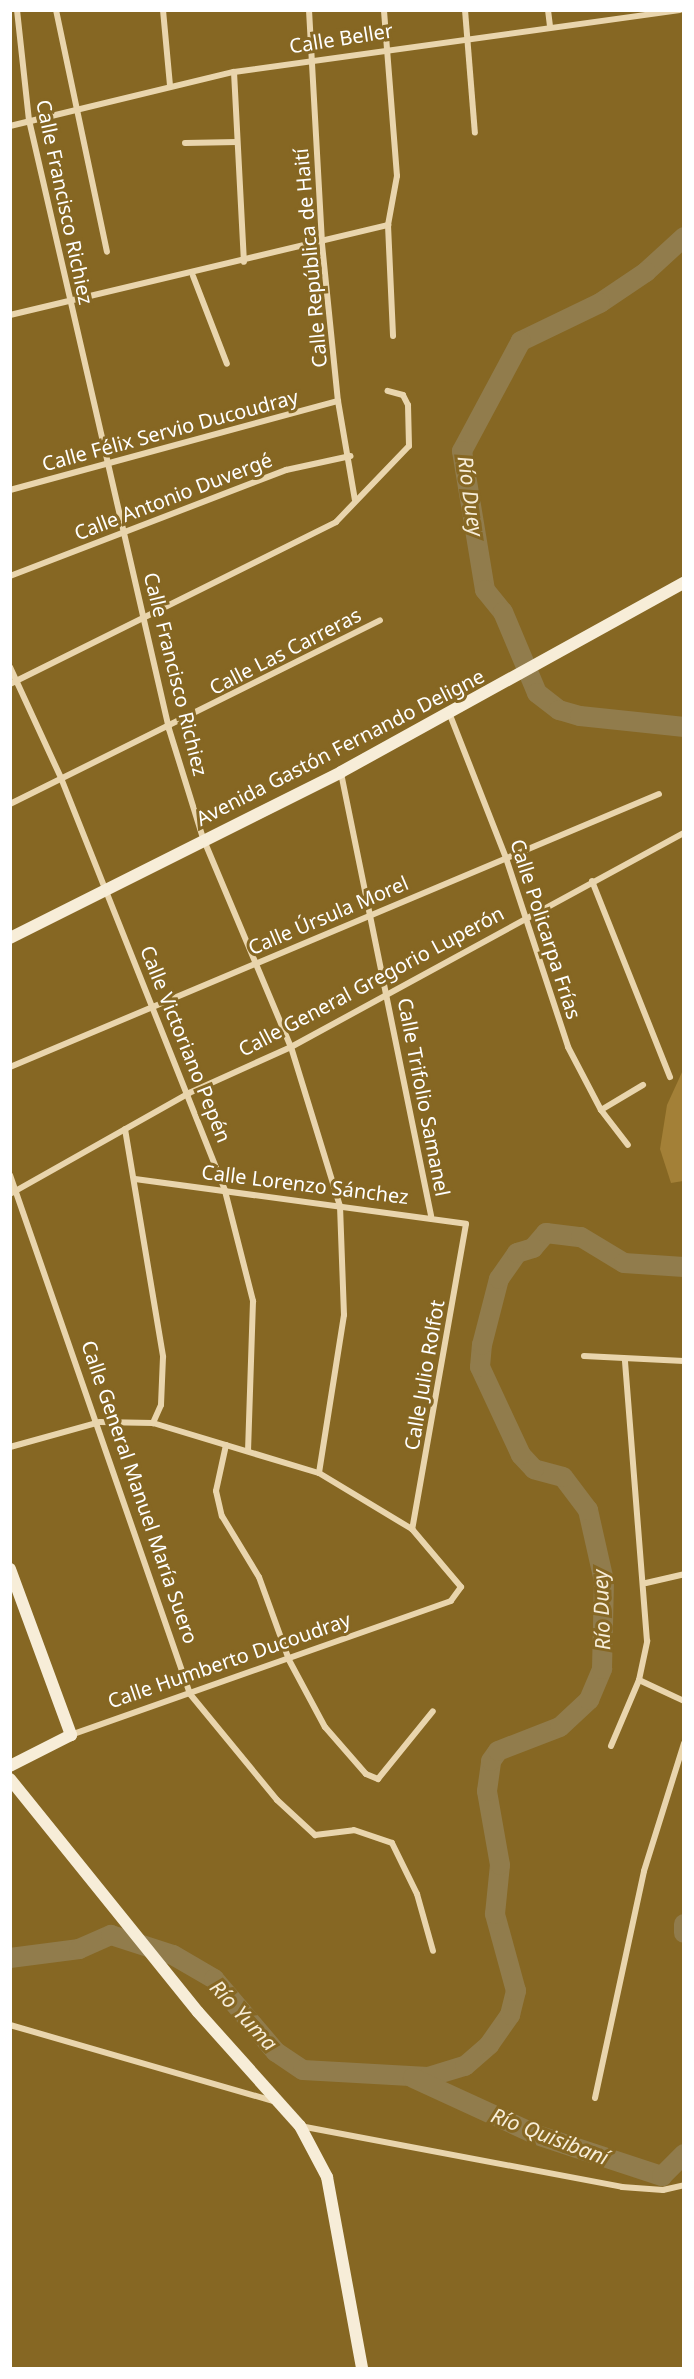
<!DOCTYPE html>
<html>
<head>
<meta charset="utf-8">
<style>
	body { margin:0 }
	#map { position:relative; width:694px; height:2379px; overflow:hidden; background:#866723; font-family:"Noto Sans",sans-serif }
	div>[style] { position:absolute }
	.green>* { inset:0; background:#a38037 }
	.river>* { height:20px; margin:-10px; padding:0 10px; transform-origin:10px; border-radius:10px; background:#917c4c }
	.street>* { height:6px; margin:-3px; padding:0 3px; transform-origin:3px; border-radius:3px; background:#e9d5ad }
	.secondary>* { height:12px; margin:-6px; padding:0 6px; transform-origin:6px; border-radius:6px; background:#f7edd8 }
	span { translate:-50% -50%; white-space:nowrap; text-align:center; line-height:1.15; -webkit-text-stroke:6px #866723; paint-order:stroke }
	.street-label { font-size:20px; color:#fff }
	.water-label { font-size:21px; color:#f7edd8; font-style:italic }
	.frame { position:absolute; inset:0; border:12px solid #fff; pointer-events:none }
</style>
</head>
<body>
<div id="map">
	<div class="green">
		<i style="clip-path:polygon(683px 1070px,683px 1181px,671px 1183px,660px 1149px,667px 1105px)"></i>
	</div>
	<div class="river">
		<i style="left:684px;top:237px;width:52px;rotate:137.4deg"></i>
		<i style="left:646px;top:272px;width:55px;rotate:146deg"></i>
		<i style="left:600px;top:303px;width:88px;rotate:154.3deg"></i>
		<i style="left:521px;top:341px;width:125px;rotate:118.2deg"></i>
		<i style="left:462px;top:451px;width:141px;rotate:80.6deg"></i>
		<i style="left:485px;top:590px;width:28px;rotate:51deg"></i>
		<i style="left:503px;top:612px;width:88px;rotate:67.2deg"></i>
		<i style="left:537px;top:693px;width:28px;rotate:38deg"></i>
		<i style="left:559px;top:710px;width:22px;rotate:16deg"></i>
		<i style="left:580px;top:716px;width:105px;rotate:6deg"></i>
		<i style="left:684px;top:1924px;width:9px;rotate:90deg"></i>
		<i style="left:10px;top:1958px;width:70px;rotate:-7.4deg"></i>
		<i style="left:79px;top:1949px;width:35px;rotate:-24deg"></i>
		<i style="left:111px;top:1935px;width:65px;rotate:17.9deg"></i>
		<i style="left:173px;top:1955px;width:48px;rotate:30.3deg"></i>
		<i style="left:214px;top:1979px;width:96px;rotate:49.7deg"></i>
		<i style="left:276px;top:2052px;width:32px;rotate:34deg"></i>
		<i style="left:303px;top:2070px;width:125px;rotate:3.2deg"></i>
		<i style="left:428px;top:2077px;width:39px;rotate:-17deg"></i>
		<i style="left:465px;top:2066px;width:32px;rotate:-41deg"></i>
		<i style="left:489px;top:2045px;width:37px;rotate:-55deg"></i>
		<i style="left:510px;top:2015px;width:25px;rotate:-76deg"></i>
		<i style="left:516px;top:1991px;width:80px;rotate:-105.3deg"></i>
		<i style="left:495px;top:1914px;width:49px;rotate:-84.2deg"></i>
		<i style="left:500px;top:1865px;width:75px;rotate:-100deg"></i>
		<i style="left:487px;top:1791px;width:30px;rotate:-82deg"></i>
		<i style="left:491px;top:1761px;width:12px;rotate:-55deg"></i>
		<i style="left:498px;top:1751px;width:66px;rotate:-21.2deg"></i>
		<i style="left:560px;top:1727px;width:40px;rotate:-43deg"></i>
		<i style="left:589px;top:1700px;width:34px;rotate:-67deg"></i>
		<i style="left:602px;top:1669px;width:88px;rotate:-88.7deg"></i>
		<i style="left:604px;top:1581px;width:73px;rotate:-102.7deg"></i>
		<i style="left:588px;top:1510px;width:41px;rotate:-127.1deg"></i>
		<i style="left:563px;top:1477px;width:30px;rotate:-165deg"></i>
		<i style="left:534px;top:1469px;width:19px;rotate:-133deg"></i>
		<i style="left:521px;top:1455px;width:97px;rotate:-115deg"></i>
		<i style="left:480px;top:1367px;width:22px;rotate:-85deg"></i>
		<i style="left:482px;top:1345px;width:68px;rotate:-75.6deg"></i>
		<i style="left:499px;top:1279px;width:32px;rotate:-55deg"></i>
		<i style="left:517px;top:1253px;width:17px;rotate:-17deg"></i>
		<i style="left:533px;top:1248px;width:20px;rotate:-49deg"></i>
		<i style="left:546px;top:1233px;width:35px;rotate:7deg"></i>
		<i style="left:581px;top:1237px;width:50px;rotate:31.2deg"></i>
		<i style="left:624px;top:1263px;width:60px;rotate:3.8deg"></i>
		<i style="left:413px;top:2078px;width:136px;rotate:24.7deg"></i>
		<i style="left:537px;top:2135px;width:132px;rotate:18.2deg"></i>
		<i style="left:662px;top:2176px;width:31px;rotate:-45deg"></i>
	</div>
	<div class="street">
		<i style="left:17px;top:10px;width:111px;rotate:83.8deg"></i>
		<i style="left:29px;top:120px;width:625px;rotate:77.05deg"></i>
		<i style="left:169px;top:729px;width:114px;rotate:72.7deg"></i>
		<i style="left:203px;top:838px;width:227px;rotate:67.2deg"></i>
		<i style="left:291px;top:1047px;width:166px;rotate:72.9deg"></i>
		<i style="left:340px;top:1206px;width:109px;rotate:87.9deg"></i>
		<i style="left:344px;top:1315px;width:160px;rotate:99deg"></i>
		<i style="left:56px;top:10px;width:247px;rotate:78.1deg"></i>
		<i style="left:163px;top:10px;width:75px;rotate:84.7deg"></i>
		<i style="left:309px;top:10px;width:234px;rotate:86.8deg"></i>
		<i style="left:322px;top:244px;width:158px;rotate:84.2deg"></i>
		<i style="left:338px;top:401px;width:100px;rotate:80.3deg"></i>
		<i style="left:465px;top:10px;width:123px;rotate:85.4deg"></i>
		<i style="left:548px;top:10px;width:17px;rotate:83deg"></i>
		<i style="left:234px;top:72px;width:190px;rotate:87deg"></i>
		<i style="left:10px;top:126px;width:230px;rotate:-13.6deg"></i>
		<i style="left:234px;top:72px;width:450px;rotate:-7.9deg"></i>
		<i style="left:185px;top:143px;width:52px;rotate:-1.1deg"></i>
		<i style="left:388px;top:225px;width:111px;rotate:87.4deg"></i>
		<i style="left:193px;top:276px;width:94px;rotate:68.9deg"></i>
		<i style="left:10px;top:315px;width:389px;rotate:-13.4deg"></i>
		<i style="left:388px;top:225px;width:50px;rotate:-79.6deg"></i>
		<i style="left:397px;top:176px;width:167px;rotate:-94.5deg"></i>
		<i style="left:10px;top:490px;width:340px;rotate:-15.2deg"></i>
		<i style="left:10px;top:576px;width:296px;rotate:-21deg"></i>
		<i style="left:286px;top:470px;width:66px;rotate:-12.2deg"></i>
		<i style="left:10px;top:667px;width:122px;rotate:65.3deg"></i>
		<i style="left:61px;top:778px;width:444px;rotate:68.3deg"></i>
		<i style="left:225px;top:1191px;width:114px;rotate:75.7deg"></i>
		<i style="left:253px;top:1301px;width:150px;rotate:91.9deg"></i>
		<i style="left:10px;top:684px;width:364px;rotate:-26.4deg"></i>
		<i style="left:336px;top:522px;width:105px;rotate:-46.2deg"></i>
		<i style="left:409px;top:446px;width:41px;rotate:-91.4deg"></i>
		<i style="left:408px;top:405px;width:11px;rotate:-117deg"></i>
		<i style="left:403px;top:395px;width:16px;rotate:-165deg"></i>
		<i style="left:450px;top:715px;width:154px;rotate:68.6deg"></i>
		<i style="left:506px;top:858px;width:199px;rotate:71.8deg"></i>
		<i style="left:568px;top:1047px;width:71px;rotate:62.4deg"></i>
		<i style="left:601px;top:1110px;width:44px;rotate:52.4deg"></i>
		<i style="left:341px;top:773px;width:452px;rotate:78.5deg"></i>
		<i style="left:10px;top:804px;width:413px;rotate:-26.4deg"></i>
		<i style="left:592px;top:881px;width:211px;rotate:68.3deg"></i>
		<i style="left:10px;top:1067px;width:704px;rotate:-22.81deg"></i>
		<i style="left:601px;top:1110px;width:49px;rotate:-30.8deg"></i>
		<i style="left:125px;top:1129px;width:231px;rotate:80.5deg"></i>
		<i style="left:163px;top:1357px;width:48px;rotate:92.4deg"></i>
		<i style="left:161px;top:1405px;width:20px;rotate:114deg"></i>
		<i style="left:10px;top:1175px;width:549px;rotate:70.87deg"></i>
		<i style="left:190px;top:1694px;width:137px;rotate:50.6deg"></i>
		<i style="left:277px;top:1800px;width:52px;rotate:42.6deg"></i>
		<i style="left:315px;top:1835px;width:39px;rotate:-7deg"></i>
		<i style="left:354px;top:1830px;width:40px;rotate:18.9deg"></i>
		<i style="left:392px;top:1843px;width:57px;rotate:63.9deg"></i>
		<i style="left:417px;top:1894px;width:59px;rotate:74.3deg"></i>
		<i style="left:135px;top:1179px;width:334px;rotate:7.7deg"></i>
		<i style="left:466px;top:1224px;width:310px;rotate:100deg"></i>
		<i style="left:10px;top:1194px;width:206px;rotate:-29.4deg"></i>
		<i style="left:189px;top:1093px;width:112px;rotate:-24.3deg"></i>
		<i style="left:291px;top:1047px;width:447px;rotate:-28.6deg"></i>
		<i style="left:584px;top:1356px;width:100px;rotate:2.9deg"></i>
		<i style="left:226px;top:1445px;width:47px;rotate:102.3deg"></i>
		<i style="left:216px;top:1491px;width:26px;rotate:77deg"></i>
		<i style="left:222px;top:1516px;width:71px;rotate:58.8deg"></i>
		<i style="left:259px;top:1577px;width:88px;rotate:70.1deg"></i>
		<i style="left:289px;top:1660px;width:76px;rotate:61.8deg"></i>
		<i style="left:325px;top:1727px;width:62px;rotate:48.9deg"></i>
		<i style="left:366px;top:1774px;width:13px;rotate:23deg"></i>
		<i style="left:378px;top:1779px;width:87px;rotate:-51deg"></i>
		<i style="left:10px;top:1447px;width:93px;rotate:-15.5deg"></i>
		<i style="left:100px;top:1422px;width:53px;rotate:1.1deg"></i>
		<i style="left:153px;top:1423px;width:173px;rotate:16.8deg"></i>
		<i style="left:319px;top:1473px;width:109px;rotate:31.1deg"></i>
		<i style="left:412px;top:1529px;width:76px;rotate:49.8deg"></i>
		<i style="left:461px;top:1587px;width:17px;rotate:126deg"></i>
		<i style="left:451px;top:1601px;width:403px;rotate:160.6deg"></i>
		<i style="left:646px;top:1583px;width:39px;rotate:-13deg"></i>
		<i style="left:639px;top:1680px;width:50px;rotate:25deg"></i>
		<i style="left:611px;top:1746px;width:72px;rotate:-67deg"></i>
		<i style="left:639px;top:1680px;width:40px;rotate:-78deg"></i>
		<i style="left:647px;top:1641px;width:282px;rotate:-94.5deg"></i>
		<i style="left:10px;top:2025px;width:277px;rotate:16.1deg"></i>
		<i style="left:595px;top:2098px;width:232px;rotate:-77.8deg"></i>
		<i style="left:644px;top:1871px;width:134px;rotate:-72.6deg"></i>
		<i style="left:300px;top:2126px;width:328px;rotate:10.7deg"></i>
		<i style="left:622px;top:2187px;width:41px;rotate:4.2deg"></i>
		<i style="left:663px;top:2190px;width:22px;rotate:-13deg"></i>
	</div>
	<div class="secondary">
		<i style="left:10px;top:938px;width:370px;rotate:-26.6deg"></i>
		<i style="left:341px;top:772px;width:392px;rotate:-28.9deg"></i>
		<i style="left:10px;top:1569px;width:177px;rotate:69.8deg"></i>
		<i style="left:71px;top:1735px;width:68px;rotate:153.1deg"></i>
		<i style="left:10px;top:1779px;width:299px;rotate:51.1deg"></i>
		<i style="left:198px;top:2012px;width:153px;rotate:48.2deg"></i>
		<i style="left:300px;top:2126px;width:58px;rotate:62.1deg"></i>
		<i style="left:327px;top:2177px;width:194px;rotate:79.6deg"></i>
	</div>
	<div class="street-label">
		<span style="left:341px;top:38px;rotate:-9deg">Calle Beller</span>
		<span style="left:65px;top:202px;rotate:78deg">Calle Francisco Richiez</span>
		<span style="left:310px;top:258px;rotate:-95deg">Calle República de Haití</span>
		<span style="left:170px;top:430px;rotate:-15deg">Calle Félix Servio Ducoudray</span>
		<span style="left:173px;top:496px;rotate:-21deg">Calle Antonio Duvergé</span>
		<span style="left:285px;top:651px;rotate:-27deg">Calle Las Carreras</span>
		<span style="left:176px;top:674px;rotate:76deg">Calle Francisco Richiez</span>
		<span style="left:340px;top:747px;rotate:-27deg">Avenida Gastón Fernando Deligne</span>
		<span style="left:328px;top:915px;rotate:-23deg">Calle Úrsula Morel</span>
		<span style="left:546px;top:929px;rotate:72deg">Calle Policarpa Frías</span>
		<span style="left:371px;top:981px;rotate:-28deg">Calle General Gregorio Luperón</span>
		<span style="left:186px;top:1044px;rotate:68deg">Calle Victoriano Pepén</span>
		<span style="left:424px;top:1097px;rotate:79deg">Calle Trifolio Samanel</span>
		<span style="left:305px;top:1184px;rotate:7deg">Calle Lorenzo Sánchez</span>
		<span style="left:424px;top:1375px;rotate:-80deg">Calle Julio Rolfot</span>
		<span style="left:140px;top:1492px;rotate:71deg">Calle General Manuel María Suero</span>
		<span style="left:229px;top:1660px;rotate:-19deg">Calle Humberto Ducoudray</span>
	</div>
	<div class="water-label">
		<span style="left:471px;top:496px;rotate:82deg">Río Duey</span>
		<span style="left:601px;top:1610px;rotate:-92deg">Río Duey</span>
		<span style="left:244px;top:2015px;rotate:47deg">Río Yuma</span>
		<span style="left:550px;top:2136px;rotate:21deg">Río Quisibaní</span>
	</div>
	<div class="frame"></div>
</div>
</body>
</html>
